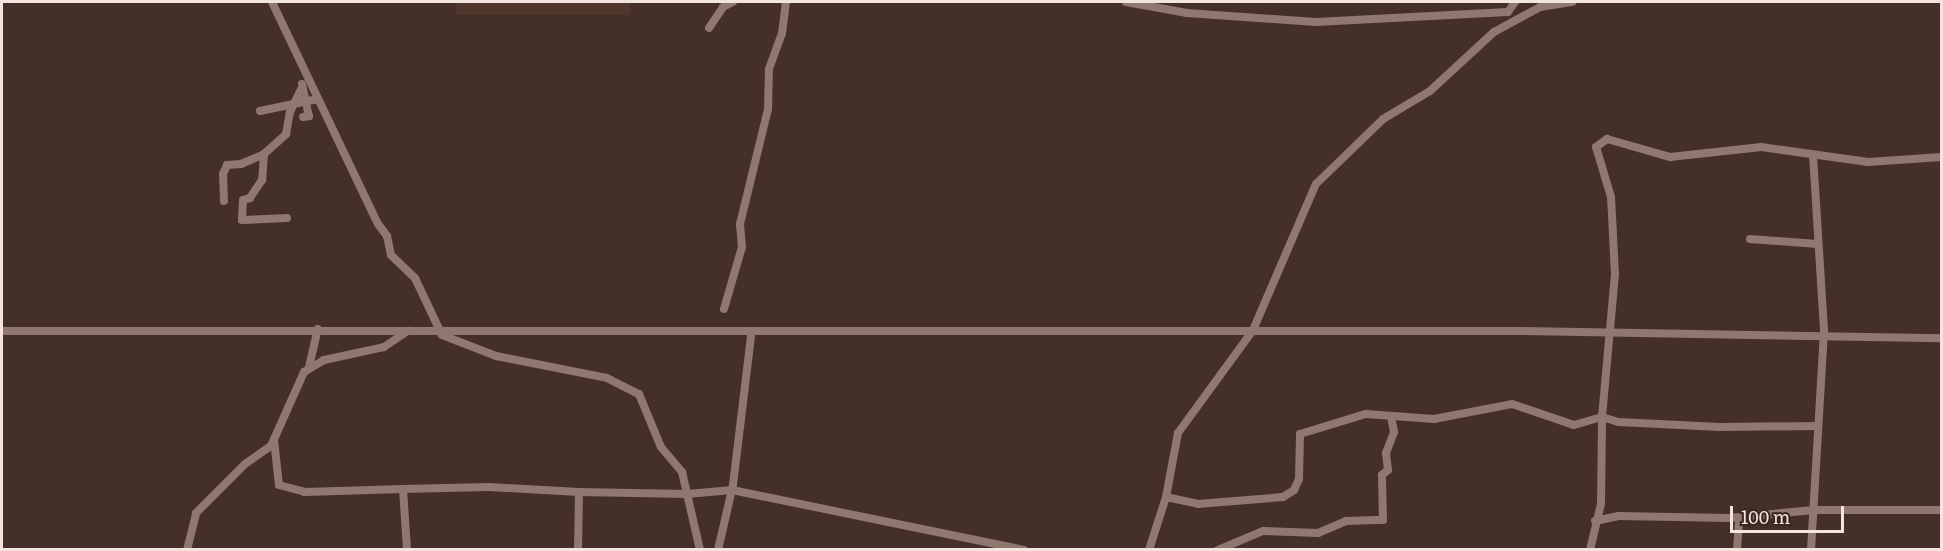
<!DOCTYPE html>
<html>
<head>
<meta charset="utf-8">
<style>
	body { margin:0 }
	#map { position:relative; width:1943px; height:551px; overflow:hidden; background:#442f29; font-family:Literata,serif }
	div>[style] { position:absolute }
	.built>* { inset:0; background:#51362e; transform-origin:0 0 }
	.minor>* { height:8px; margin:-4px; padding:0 4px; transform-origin:4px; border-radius:4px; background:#90776f }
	span { translate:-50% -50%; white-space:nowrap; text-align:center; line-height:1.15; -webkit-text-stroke:6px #3a251f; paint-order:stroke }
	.frame { position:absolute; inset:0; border:3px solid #f3e4e0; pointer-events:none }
	.scale { position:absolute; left:1730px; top:506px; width:114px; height:27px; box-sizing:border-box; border:3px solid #f3e4e0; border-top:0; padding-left:8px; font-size:18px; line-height:21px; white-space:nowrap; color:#f3e4e0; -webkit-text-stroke:4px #3a251f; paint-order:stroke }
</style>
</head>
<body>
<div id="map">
	<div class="built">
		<i style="left:456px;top:2px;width:174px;height:13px"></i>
	</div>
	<div class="minor">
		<i style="left:272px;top:2px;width:246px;rotate:64.5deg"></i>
		<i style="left:378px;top:224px;width:15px;rotate:53deg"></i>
		<i style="left:387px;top:236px;width:19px;rotate:78deg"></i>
		<i style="left:391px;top:255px;width:33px;rotate:44deg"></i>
		<i style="left:415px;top:278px;width:63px;rotate:64.7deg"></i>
		<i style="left:442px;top:335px;width:58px;rotate:21.3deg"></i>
		<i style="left:496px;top:356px;width:113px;rotate:11.2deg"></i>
		<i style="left:607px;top:378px;width:36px;rotate:27deg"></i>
		<i style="left:639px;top:394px;width:57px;rotate:67.5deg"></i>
		<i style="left:661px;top:447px;width:33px;rotate:50deg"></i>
		<i style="left:682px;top:472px;width:80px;rotate:77deg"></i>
		<i style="left:1126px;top:2px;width:62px;rotate:10.2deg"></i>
		<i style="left:1187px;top:13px;width:129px;rotate:4deg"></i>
		<i style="left:1316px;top:22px;width:192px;rotate:-3deg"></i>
		<i style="left:1508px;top:12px;width:12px;rotate:-55deg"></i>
		<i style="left:709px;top:28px;width:25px;rotate:-56deg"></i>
		<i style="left:723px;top:7px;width:11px;rotate:-27deg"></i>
		<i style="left:302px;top:84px;width:33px;rotate:78deg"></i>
		<i style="left:309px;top:116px;width:6px;rotate:171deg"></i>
		<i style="left:260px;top:111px;width:59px;rotate:-11.7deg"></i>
		<i style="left:264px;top:154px;width:26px;rotate:94deg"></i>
		<i style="left:262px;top:180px;width:22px;rotate:124deg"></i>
		<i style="left:250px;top:198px;width:7px;rotate:164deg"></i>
		<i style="left:243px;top:200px;width:20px;rotate:93deg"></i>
		<i style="left:242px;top:220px;width:45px;rotate:-2.5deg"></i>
		<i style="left:224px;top:201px;width:27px;rotate:-92deg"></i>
		<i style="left:223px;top:174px;width:10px;rotate:-66deg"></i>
		<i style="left:227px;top:165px;width:14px;rotate:-4deg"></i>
		<i style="left:241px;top:164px;width:25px;rotate:-23deg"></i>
		<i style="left:264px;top:154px;width:30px;rotate:-42deg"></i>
		<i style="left:286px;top:134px;width:22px;rotate:-80deg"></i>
		<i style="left:290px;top:112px;width:28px;rotate:-64deg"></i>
		<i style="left:1750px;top:239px;width:68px;rotate:4.2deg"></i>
		<i style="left:724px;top:309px;width:65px;rotate:-73.8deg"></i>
		<i style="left:742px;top:247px;width:23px;rotate:-95deg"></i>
		<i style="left:740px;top:224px;width:118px;rotate:-76.3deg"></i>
		<i style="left:768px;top:109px;width:40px;rotate:-88.6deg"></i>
		<i style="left:769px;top:69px;width:37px;rotate:-70deg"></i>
		<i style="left:782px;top:34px;width:32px;rotate:-83deg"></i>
		<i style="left:2px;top:331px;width:1520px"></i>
		<i style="left:1522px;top:331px;width:420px;rotate:1deg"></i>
		<i style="left:309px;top:367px;width:39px;rotate:-77deg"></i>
		<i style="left:274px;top:440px;width:45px;rotate:83.7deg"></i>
		<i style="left:279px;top:485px;width:27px;rotate:15deg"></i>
		<i style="left:305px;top:492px;width:98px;rotate:-1.8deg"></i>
		<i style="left:403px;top:489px;width:61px;rotate:86.2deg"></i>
		<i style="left:403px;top:489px;width:86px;rotate:-1.3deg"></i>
		<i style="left:489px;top:487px;width:90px;rotate:3.2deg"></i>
		<i style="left:579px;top:492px;width:58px;rotate:91deg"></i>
		<i style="left:737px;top:491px;width:293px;rotate:11.6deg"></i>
		<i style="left:579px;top:492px;width:108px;rotate:1.1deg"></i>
		<i style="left:687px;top:494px;width:45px;rotate:-5.1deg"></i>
		<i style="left:1166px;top:497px;width:33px;rotate:12deg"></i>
		<i style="left:1198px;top:504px;width:85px;rotate:-4.7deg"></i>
		<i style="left:1283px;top:497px;width:13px;rotate:-32deg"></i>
		<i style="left:1294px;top:490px;width:12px;rotate:-66deg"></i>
		<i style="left:1299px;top:479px;width:45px;rotate:-88.7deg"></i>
		<i style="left:1300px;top:434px;width:69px;rotate:-16.9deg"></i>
		<i style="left:1366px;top:414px;width:68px;rotate:4.2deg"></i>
		<i style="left:1434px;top:419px;width:79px;rotate:-10.9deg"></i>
		<i style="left:1512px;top:404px;width:65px;rotate:18.7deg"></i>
		<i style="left:1574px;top:425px;width:29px;rotate:-16deg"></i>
		<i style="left:1602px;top:417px;width:17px;rotate:17deg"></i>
		<i style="left:1618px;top:422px;width:102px;rotate:2.8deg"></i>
		<i style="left:1720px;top:427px;width:98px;rotate:-0.6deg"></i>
		<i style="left:1595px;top:521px;width:24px;rotate:-12deg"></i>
		<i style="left:1618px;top:516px;width:111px;rotate:1deg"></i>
		<i style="left:1729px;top:518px;width:85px;rotate:-5.4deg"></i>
		<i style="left:1814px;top:510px;width:128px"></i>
		<i style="left:187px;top:550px;width:38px;rotate:-76deg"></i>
		<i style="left:196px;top:513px;width:69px;rotate:-45deg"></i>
		<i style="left:245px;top:464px;width:32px;rotate:-35deg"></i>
		<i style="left:271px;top:446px;width:81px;rotate:-66deg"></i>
		<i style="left:304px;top:372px;width:23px;rotate:-31deg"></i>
		<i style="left:324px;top:360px;width:61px;rotate:-12.2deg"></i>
		<i style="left:384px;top:347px;width:29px;rotate:-34deg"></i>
		<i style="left:718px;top:550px;width:67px;rotate:-77deg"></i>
		<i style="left:733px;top:485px;width:150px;rotate:-83.1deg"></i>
		<i style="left:1149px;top:550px;width:56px;rotate:-72.2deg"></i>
		<i style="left:1166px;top:497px;width:65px;rotate:-79.4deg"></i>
		<i style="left:1178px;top:433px;width:127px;rotate:-53.9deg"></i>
		<i style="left:1253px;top:330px;width:159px;rotate:-66.7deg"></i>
		<i style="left:1316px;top:184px;width:93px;rotate:-44.1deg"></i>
		<i style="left:1383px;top:119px;width:55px;rotate:-30.8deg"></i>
		<i style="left:1430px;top:91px;width:87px;rotate:-42.7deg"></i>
		<i style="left:1494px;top:32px;width:52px;rotate:-28.5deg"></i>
		<i style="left:1540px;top:7px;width:33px;rotate:-9deg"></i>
		<i style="left:1218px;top:550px;width:49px;rotate:-22.9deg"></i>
		<i style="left:1263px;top:531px;width:55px;rotate:2.1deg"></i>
		<i style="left:1318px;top:533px;width:30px;rotate:-23deg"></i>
		<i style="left:1346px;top:521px;width:37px;rotate:-2deg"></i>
		<i style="left:1383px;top:520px;width:45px;rotate:-91.3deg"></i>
		<i style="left:1382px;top:475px;width:8px;rotate:-40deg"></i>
		<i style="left:1388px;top:470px;width:17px;rotate:-97deg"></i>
		<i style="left:1386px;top:453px;width:22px;rotate:-69deg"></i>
		<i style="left:1394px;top:432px;width:16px;rotate:-101deg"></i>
		<i style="left:1590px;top:550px;width:47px;rotate:-76.6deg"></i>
		<i style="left:1601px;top:504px;width:87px;rotate:-89.3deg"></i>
		<i style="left:1602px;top:417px;width:143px;rotate:-84.8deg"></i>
		<i style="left:1615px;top:275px;width:78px;rotate:-92.9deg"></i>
		<i style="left:1611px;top:197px;width:52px;rotate:-106.7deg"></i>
		<i style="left:1596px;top:147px;width:14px;rotate:-36deg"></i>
		<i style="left:1607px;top:139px;width:66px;rotate:15.9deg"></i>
		<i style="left:1670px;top:157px;width:92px;rotate:-6.3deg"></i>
		<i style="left:1761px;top:147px;width:108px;rotate:8deg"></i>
		<i style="left:1868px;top:162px;width:74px;rotate:-3.9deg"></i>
		<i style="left:1737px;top:550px;width:32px;rotate:-86deg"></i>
		<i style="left:1811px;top:550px;width:220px;rotate:-86.6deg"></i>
		<i style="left:1824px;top:330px;width:175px;rotate:-93.6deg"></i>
	</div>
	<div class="frame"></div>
	<div class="scale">100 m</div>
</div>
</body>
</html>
